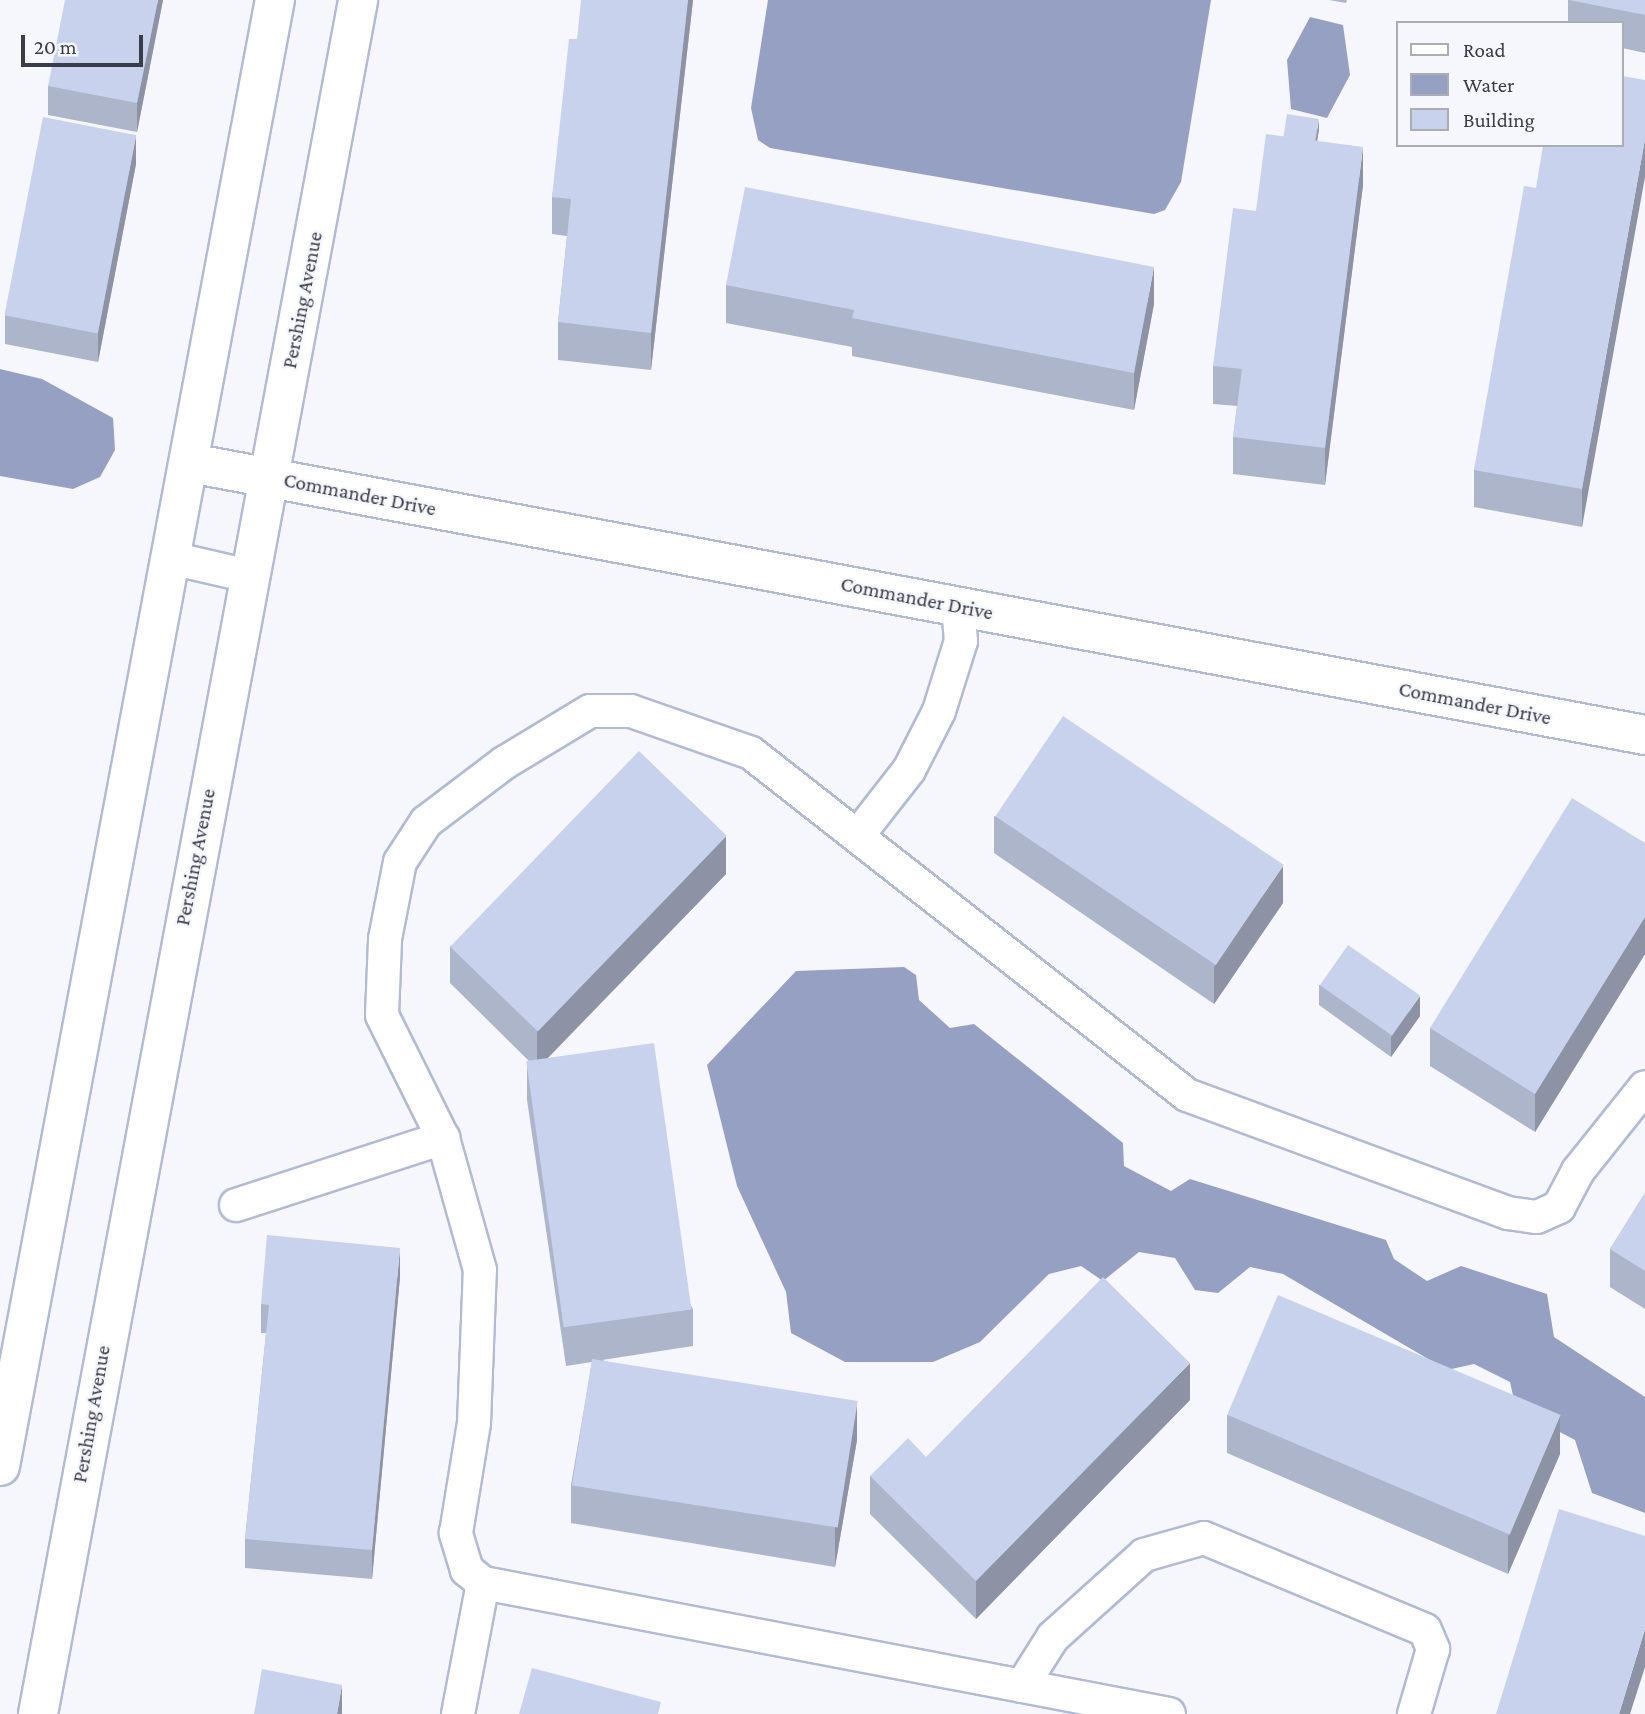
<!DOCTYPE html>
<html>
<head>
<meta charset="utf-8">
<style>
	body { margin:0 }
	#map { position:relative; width:1645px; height:1714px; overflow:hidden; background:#f5f7fc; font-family:"Crimson Pro",serif }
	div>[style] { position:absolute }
	.water>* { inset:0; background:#96a0c2 }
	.roads { filter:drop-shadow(2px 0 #b2bad4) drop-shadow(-2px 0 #b2bad4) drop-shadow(0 2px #b2bad4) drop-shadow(0 -2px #b2bad4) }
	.minor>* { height:32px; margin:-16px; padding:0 16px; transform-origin:16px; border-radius:16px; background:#fff }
	.tertiary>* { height:38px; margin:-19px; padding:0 19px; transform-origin:19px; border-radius:19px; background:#fff }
	.wall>* { inset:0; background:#adb5cb }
	.shaded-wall>* { inset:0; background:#8d93a5 }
	.building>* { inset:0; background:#c9d2ec; transform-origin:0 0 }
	span { translate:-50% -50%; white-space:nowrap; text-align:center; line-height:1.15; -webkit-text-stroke:5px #f5f7fc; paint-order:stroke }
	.street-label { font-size:21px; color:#393d47 }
	.legend { position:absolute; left:1396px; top:21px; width:228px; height:126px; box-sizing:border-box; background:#f5f7fc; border:2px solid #aaadb4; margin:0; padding:9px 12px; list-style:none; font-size:21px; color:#393d47 }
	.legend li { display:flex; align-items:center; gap:14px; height:35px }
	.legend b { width:35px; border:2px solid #aaadb4 }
	.scale { position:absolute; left:21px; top:35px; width:122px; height:32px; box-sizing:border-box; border:4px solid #393d47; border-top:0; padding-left:9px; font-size:21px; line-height:24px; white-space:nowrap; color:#393d47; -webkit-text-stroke:5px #f5f7fc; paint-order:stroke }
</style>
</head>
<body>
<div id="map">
	<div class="water">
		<i style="clip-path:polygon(768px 0,1211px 0,1181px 182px,1165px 210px,1154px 214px,770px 148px,758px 140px,751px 108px)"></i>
		<i style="clip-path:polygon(1310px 17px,1343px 25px,1350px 75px,1327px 118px,1291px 109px,1287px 60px)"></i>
		<i style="clip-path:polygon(0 369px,42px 379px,113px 418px,115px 450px,100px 477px,73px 489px,0 476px)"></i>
		<i style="clip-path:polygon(904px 967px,916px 975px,919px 1000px,950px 1028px,974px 1024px,1123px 1143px,1124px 1166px,1171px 1191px,1190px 1179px,1386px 1240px,1394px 1259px,1427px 1281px,1461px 1266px,1547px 1294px,1554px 1337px,1645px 1397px,1645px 1513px,1592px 1493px,1575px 1440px,1516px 1409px,1510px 1382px,1474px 1364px,1447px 1370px,1283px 1274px,1250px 1267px,1218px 1293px,1195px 1290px,1175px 1258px,1139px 1252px,1103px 1281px,1081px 1266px,1049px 1274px,980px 1342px,933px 1362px,845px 1362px,791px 1333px,786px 1292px,737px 1186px,707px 1065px,796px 971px)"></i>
	</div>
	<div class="roads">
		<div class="minor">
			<i style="left:171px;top:558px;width:80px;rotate:13deg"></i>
			<i style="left:859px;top:834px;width:81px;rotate:-52deg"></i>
			<i style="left:909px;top:770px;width:66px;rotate:-63deg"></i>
			<i style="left:939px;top:711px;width:73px;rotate:-72.6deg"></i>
			<i style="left:961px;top:641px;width:36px;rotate:-95deg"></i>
			<i style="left:236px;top:1205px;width:218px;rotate:-17.9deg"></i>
			<i style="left:1022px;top:1686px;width:58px;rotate:-57.7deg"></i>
			<i style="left:1053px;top:1637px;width:122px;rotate:-42deg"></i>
			<i style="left:1144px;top:1555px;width:62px;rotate:-15.8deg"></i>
			<i style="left:1204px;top:1538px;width:239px;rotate:22.6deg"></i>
			<i style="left:1425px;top:1630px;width:21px;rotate:67deg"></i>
			<i style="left:1433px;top:1649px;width:68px;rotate:106.3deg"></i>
			<i style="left:458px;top:1714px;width:133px;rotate:-79.2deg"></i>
			<i style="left:1169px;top:1714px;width:698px;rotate:-169.19deg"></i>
			<i style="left:483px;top:1583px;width:21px;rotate:-141deg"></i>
			<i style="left:467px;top:1570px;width:39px;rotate:-107deg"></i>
			<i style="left:456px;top:1533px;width:111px;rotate:-80.7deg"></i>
			<i style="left:474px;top:1423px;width:153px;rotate:-87.8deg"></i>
			<i style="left:480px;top:1270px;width:137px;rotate:-105.7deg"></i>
			<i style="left:443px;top:1138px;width:137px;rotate:-116.4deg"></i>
			<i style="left:382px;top:1015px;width:76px;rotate:-87.7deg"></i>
			<i style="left:385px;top:939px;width:78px;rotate:-79deg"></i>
			<i style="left:400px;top:862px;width:48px;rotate:-57deg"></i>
			<i style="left:426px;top:822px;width:98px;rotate:-37.1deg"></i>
			<i style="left:504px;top:763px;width:100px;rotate:-31.2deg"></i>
			<i style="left:590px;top:711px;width:41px"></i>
			<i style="left:631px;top:711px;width:127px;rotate:19.3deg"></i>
			<i style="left:751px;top:753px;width:554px;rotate:38.11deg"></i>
			<i style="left:1187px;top:1095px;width:342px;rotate:20.2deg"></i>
			<i style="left:1508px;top:1213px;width:29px;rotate:8deg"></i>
			<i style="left:1537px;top:1217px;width:24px;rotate:-24deg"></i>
			<i style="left:1559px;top:1207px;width:41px;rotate:-62.2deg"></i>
			<i style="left:1578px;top:1171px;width:107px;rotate:-51.4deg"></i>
		</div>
		<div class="tertiary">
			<i style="left:190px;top:463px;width:1480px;rotate:10.59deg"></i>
			<i style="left:0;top:1466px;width:1492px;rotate:-79.38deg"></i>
			<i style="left:38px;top:1714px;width:1744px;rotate:-79.42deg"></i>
		</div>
	</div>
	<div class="wall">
		<i style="clip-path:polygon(163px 0,137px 132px,48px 115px,48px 86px)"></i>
		<i style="clip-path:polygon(693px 0,651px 370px,558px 360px,558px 322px,567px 236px,552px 234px,552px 197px,577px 39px)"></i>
		<i style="clip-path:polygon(1329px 0,1347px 0,1346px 3px)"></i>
		<i style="clip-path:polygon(1568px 0,1645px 0,1645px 53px,1622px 48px,1622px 23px,1568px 23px)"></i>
		<i style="clip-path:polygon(1319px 129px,1317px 141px,1363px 185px,1325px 485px,1233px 474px,1233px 437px,1237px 406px,1213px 404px,1213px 366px,1256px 211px,1284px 137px)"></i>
		<i style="clip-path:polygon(1622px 145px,1582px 527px,1474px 507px,1474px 470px,1536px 188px)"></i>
		<i style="clip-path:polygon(136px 164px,98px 362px,5px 344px,5px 315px)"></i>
		<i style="clip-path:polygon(726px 285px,1154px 304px,1134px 410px,852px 356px,852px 347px,726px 323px)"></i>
		<i style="clip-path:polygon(994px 816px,1283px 903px,1214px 1004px,994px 853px)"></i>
		<i style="clip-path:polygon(1645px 843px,1645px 954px,1535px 1132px,1430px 1066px,1430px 1028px)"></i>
		<i style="clip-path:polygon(726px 874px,546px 1060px,693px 1309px,693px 1346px,602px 1360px,857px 1440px,835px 1567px,571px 1523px,571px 1485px,592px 1362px,566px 1366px,527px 1100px,527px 1063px,530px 1062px,450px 983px,450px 946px)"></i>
		<i style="clip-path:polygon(1319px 985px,1420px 1016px,1391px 1057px,1319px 1005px)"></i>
		<i style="clip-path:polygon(1645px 1193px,1645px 1309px,1610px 1287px,1610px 1249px)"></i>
		<i style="clip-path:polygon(400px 1277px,372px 1579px,245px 1568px,245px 1539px,266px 1333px,261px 1333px,261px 1304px)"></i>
		<i style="clip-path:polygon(1190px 1400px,976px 1619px,870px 1514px,870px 1476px,926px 1457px)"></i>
		<i style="clip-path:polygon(1227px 1415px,1560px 1454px,1508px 1574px,1227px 1453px)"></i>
	</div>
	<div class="shaded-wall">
		<i style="clip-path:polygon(158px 0,163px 0,137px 132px,137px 103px)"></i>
		<i style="clip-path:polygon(688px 0,693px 0,651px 370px,651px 333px)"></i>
		<i style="clip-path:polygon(1319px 119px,1319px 129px,1315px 155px,1315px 145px)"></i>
		<i style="clip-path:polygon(136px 135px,136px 164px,98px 362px,98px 333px)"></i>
		<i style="clip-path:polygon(1645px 139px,1645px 177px,1582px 527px,1582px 489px)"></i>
		<i style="clip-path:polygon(1363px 147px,1363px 185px,1325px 485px,1325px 448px)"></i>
		<i style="clip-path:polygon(1154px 267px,1154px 304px,1134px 410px,1134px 373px)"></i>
		<i style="clip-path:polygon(726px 836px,726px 874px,537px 1069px,537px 1031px)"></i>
		<i style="clip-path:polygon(1283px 866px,1283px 903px,1214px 1004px,1214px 967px)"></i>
		<i style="clip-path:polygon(1645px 917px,1645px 954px,1535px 1132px,1535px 1094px)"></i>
		<i style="clip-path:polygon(1420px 996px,1420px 1016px,1391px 1057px,1391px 1037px)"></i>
		<i style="clip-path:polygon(400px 1248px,400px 1277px,372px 1579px,372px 1550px)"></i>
		<i style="clip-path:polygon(1190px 1363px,1190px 1400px,976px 1619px,976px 1581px)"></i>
		<i style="clip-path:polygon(857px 1403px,857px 1440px,835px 1567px,835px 1529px)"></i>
		<i style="clip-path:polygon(1560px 1416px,1560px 1454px,1508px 1574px,1508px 1537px)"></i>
		<i style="clip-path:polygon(1645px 1629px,1645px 1667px,1630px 1714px,1619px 1714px)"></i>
		<i style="clip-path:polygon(342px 1685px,342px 1714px,337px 1714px)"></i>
	</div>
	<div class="building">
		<i style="clip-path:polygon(65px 0,158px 0,137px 103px,48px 86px)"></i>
		<i style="clip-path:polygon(581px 0,688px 0,651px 333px,558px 322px,571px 199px,552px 197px,569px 39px,577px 39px)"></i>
		<i style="clip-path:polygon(1569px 0,1645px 0,1645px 15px)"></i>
		<i style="clip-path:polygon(1622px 76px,1645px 80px,1645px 139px,1582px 489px,1474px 470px,1524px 186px,1536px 188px,1543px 145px,1622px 145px)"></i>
		<i style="left:1287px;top:114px;width:32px;height:23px;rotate:9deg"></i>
		<i style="left:43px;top:117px;width:95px;height:202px;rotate:11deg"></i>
		<i style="clip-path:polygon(1266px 134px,1363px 147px,1325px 448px,1233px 437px,1242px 369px,1213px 366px,1233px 208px,1256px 211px)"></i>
		<i style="clip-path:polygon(745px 187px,1154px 267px,1134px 373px,852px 318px,854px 310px,726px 285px)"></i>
		<i style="left:1063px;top:716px;width:266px;height:121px;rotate:34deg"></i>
		<i style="left:639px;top:751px;width:122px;height:272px;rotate:44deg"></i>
		<i style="clip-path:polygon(1572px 798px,1645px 843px,1645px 917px,1535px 1094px,1430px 1028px)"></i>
		<i style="left:1348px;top:945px;width:88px;height:49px;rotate:35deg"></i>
		<i style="left:654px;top:1043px;width:269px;height:129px;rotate:82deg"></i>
		<i style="clip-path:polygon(1645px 1193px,1645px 1271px,1610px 1249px)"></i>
		<i style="clip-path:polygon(267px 1235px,400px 1248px,372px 1550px,245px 1539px,269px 1305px,261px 1304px)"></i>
		<i style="clip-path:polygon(1103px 1277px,1190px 1363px,976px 1581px,870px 1476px,908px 1438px,926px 1457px)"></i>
		<i style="left:1278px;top:1295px;width:307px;height:130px;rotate:23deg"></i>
		<i style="left:592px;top:1359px;width:269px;height:128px;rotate:9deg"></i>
		<i style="clip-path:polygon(1559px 1509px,1645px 1536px,1645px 1629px,1619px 1714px,1496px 1714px)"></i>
		<i style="clip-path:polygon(532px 1668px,661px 1702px,658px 1714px,519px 1714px)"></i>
		<i style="clip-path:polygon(262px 1669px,342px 1685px,337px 1714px,254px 1714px)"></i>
	</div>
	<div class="street-label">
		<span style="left:302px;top:300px;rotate:-79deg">Pershing Avenue</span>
		<span style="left:360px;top:494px;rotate:11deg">Commander Drive</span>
		<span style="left:917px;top:598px;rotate:11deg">Commander Drive</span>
		<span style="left:1475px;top:703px;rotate:11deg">Commander Drive</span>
		<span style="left:195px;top:857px;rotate:-79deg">Pershing Avenue</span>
		<span style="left:91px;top:1414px;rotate:-80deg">Pershing Avenue</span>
	</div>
	<ul class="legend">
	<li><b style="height:9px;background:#fff"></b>Road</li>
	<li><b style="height:19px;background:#96a0c2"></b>Water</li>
	<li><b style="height:19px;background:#c9d2ec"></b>Building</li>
	</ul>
	<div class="scale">20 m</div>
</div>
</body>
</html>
